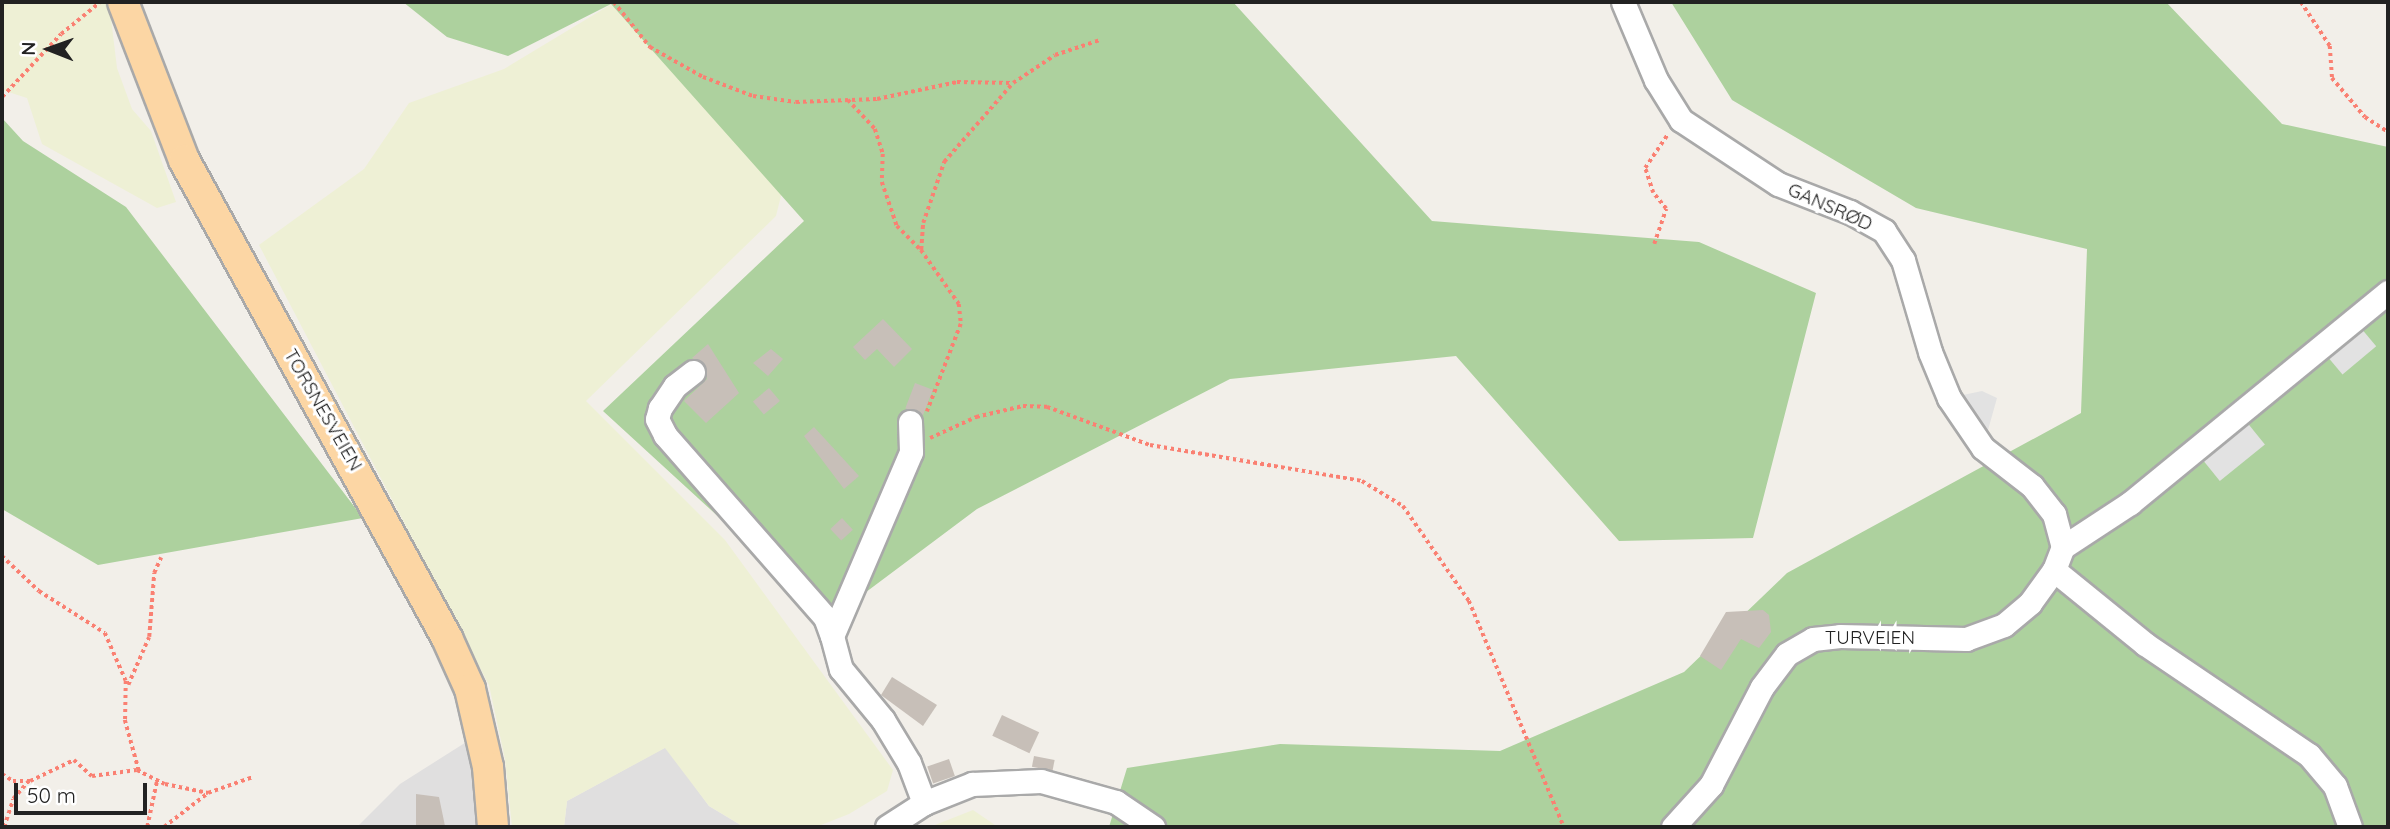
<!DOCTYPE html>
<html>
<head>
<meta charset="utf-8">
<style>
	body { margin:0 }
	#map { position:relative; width:2390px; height:829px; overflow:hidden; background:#f2efe9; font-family:Quicksand,sans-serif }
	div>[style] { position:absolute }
	.residential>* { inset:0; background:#e0dfdf }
	.farmland>* { inset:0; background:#eef0d5 }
	.forest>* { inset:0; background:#add19e }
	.parking>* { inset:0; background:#e2e2e2; transform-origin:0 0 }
	.building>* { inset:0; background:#c7bfb8; transform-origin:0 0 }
	.path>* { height:3.5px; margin-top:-1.75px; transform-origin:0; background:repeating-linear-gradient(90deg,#fa8072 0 3.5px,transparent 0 7px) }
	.roads { filter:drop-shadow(2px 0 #a9a9a9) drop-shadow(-2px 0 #a9a9a9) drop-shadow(0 2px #a9a9a9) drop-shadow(0 -2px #a9a9a9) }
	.minor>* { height:23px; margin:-11.5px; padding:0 11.5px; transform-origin:11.5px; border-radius:11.5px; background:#fff }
	.major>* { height:30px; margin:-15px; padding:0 15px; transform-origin:15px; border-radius:15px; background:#fcd6a4 }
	span { translate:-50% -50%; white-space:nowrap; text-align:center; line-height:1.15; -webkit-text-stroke:6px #fff; paint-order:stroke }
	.street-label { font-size:19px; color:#222 }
	.frame { position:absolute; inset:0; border:4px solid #222; pointer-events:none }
	.north { position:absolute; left:14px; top:14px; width:70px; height:70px; -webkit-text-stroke:5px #fff; paint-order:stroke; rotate:271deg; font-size:19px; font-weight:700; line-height:28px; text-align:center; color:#222 }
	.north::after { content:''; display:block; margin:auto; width:24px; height:32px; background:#222; clip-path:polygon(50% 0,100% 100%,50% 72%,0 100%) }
	.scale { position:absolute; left:14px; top:783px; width:133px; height:32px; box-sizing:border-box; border:4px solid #222; border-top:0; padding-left:9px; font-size:21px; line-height:24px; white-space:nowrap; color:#222; -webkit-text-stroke:5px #fff; paint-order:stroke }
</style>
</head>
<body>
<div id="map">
	<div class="residential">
		<i style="clip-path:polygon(471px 739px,481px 827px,357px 827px,400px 784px)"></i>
		<i style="clip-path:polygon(666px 747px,709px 806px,744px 827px,564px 827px,567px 801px)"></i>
	</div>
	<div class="farmland">
		<i style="clip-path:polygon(2px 2px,109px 2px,117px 68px,132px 109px,151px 131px,176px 202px,157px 208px,42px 144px,27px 98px,2px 90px)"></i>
		<i style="clip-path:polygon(615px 2px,801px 116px,776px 216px,586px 401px,725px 540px,893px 770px,887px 791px,849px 814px,816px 827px,744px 827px,709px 806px,665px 748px,567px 801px,564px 827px,512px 827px,505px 759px,489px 685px,259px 245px,364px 169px,409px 103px,504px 69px)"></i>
		<i style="clip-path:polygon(973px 810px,998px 827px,930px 827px)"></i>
	</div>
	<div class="forest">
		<i style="clip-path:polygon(403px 2px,1233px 2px,1432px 221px,1699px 242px,1816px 293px,1753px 538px,1619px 541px,1456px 356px,1230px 379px,977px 509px,830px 619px,603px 411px,804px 221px,611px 4px,508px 56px,447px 37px)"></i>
		<i style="clip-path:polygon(1671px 2px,2166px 2px,2282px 124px,2388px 147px,2388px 827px,1109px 827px,1127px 768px,1280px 744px,1500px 751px,1684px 672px,1787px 573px,2081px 413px,2087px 249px,1916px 208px,1732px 100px)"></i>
		<i style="clip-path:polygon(2px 118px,23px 141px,126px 207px,363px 518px,98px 565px,2px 509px)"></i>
	</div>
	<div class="parking">
		<i style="left:2355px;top:321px;width:33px;height:44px;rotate:50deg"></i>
		<i style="clip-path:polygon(1982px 391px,1997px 398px,1983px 448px,1949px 398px)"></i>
		<i style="left:2241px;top:415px;width:38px;height:58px;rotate:51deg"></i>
	</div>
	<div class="building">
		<i style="clip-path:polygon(883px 319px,912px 349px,894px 367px,877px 349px,865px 360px,853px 347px)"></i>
		<i style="clip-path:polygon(708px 344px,739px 393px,706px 423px,684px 401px,707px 379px,704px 364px,692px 358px)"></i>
		<i style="clip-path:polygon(771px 349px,783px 359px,768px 376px,753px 363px)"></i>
		<i style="left:915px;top:383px;width:19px;height:27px;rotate:21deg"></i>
		<i style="left:769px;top:388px;width:17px;height:21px;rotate:50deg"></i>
		<i style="clip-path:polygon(814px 427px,859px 476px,844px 489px,804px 436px)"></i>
		<i style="left:842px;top:518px;width:16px;height:16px;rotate:47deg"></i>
		<i style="clip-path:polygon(1763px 610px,1769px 615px,1771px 632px,1759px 648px,1741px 639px,1721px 670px,1700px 656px,1726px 612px)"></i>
		<i style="clip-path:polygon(892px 677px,937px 705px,923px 726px,881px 695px)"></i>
		<i style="left:1002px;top:715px;width:41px;height:23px;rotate:25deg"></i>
		<i style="left:1034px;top:756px;width:21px;height:11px;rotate:11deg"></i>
		<i style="left:949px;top:759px;width:18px;height:23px;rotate:71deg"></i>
		<i style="clip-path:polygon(416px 794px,439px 797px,445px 826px,416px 827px)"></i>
	</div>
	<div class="path">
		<i style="left:614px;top:2px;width:58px;rotate:51.3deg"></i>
		<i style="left:650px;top:47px;width:61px;rotate:29.5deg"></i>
		<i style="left:703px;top:77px;width:53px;rotate:20.8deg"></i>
		<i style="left:753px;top:96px;width:43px;rotate:7.9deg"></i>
		<i style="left:796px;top:102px;width:81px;rotate:-2.1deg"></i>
		<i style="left:877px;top:99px;width:82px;rotate:-12deg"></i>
		<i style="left:957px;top:82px;width:56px;rotate:1deg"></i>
		<i style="left:1013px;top:83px;width:50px;rotate:-33.7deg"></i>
		<i style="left:1055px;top:55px;width:47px;rotate:-18.4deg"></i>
		<i style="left:2301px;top:2px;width:53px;rotate:56.6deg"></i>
		<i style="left:2330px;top:46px;width:32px;rotate:86deg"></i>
		<i style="left:2332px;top:78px;width:51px;rotate:49.8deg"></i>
		<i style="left:2365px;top:117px;width:27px;rotate:33deg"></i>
		<i style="left:2px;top:97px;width:86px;rotate:-46.9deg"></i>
		<i style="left:61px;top:34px;width:49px;rotate:-39.2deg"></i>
		<i style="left:848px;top:100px;width:40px;rotate:47deg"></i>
		<i style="left:875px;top:129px;width:26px;rotate:72deg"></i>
		<i style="left:883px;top:154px;width:28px;rotate:92deg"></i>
		<i style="left:882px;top:182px;width:46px;rotate:71.2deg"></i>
		<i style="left:897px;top:226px;width:34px;rotate:45deg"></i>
		<i style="left:921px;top:250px;width:66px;rotate:54.9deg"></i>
		<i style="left:959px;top:304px;width:20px;rotate:84deg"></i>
		<i style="left:961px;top:324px;width:94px;rotate:111.1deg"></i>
		<i style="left:1654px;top:244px;width:37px;rotate:-71deg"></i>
		<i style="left:1666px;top:209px;width:21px;rotate:-129deg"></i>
		<i style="left:1653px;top:193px;width:26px;rotate:-108deg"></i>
		<i style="left:1645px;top:168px;width:41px;rotate:-55.9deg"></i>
		<i style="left:921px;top:250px;width:27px;rotate:-86deg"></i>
		<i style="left:923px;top:223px;width:65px;rotate:-71deg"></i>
		<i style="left:944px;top:162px;width:105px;rotate:-48.9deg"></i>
		<i style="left:930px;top:438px;width:51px;rotate:-24.5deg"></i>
		<i style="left:976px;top:417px;width:48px;rotate:-13.2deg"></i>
		<i style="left:1023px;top:406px;width:24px;rotate:2deg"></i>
		<i style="left:1047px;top:407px;width:110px;rotate:20.3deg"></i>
		<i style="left:1150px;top:445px;width:215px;rotate:9.6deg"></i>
		<i style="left:1362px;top:481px;width:48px;rotate:31.4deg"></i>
		<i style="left:1403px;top:506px;width:116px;rotate:55.2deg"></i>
		<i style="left:1469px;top:601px;width:245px;rotate:67.2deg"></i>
		<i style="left:2px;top:556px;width:51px;rotate:43.4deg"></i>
		<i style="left:39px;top:591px;width:78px;rotate:32.5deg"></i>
		<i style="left:105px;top:633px;width:52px;rotate:66.4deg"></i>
		<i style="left:126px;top:681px;width:39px;rotate:91deg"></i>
		<i style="left:125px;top:720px;width:53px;rotate:74.6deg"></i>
		<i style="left:128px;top:685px;width:52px;rotate:-66.4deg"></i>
		<i style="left:149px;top:637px;width:64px;rotate:-85.5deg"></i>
		<i style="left:154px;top:573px;width:17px;rotate:-66deg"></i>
		<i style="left:2px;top:774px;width:13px;rotate:32deg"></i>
		<i style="left:13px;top:781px;width:17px"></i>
		<i style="left:30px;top:781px;width:49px;rotate:-25.5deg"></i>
		<i style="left:74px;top:760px;width:24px;rotate:42deg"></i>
		<i style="left:92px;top:776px;width:45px;rotate:-7.6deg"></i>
		<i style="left:137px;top:770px;width:31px;rotate:27deg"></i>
		<i style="left:165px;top:784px;width:44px;rotate:11.8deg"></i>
		<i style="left:4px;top:827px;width:29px;rotate:-72deg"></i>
		<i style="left:13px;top:799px;width:23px;rotate:-49deg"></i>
		<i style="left:147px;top:827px;width:48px;rotate:-78deg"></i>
		<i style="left:164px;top:827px;width:56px;rotate:-37.7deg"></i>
		<i style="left:208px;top:793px;width:48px;rotate:-19.6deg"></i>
	</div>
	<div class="roads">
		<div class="minor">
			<i style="left:1623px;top:2px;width:85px;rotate:67.1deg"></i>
			<i style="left:1656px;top:80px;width:47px;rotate:58deg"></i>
			<i style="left:1681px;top:120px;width:116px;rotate:33.4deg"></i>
			<i style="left:1778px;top:184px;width:77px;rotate:21.3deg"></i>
			<i style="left:1850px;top:212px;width:39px;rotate:29deg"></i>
			<i style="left:1884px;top:231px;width:35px;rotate:57deg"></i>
			<i style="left:1903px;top:260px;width:96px;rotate:73.6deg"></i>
			<i style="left:1930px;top:352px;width:50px;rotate:67.6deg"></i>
			<i style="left:1949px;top:398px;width:60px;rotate:55.8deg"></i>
			<i style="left:1983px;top:448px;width:62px;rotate:37.8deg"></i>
			<i style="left:2032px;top:486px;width:36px;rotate:52deg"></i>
			<i style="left:2054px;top:514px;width:34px;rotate:75deg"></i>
			<i style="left:693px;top:372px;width:23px;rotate:142deg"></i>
			<i style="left:675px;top:386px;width:27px;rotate:124deg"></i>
			<i style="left:660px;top:408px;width:11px;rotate:105deg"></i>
			<i style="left:657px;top:419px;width:18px;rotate:63deg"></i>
			<i style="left:665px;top:435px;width:242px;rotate:48.7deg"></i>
			<i style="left:825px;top:617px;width:20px;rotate:70deg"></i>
			<i style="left:910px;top:422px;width:30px;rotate:88deg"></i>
			<i style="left:911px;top:452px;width:200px;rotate:113.2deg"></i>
			<i style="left:832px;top:636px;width:34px;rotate:75deg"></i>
			<i style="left:841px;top:669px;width:66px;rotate:50.5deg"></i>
			<i style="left:883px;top:720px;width:50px;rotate:58.8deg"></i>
			<i style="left:909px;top:763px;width:43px;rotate:69.4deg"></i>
			<i style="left:2054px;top:570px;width:117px;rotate:39.1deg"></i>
			<i style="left:2145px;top:644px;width:198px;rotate:34.1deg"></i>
			<i style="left:2309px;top:755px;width:40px;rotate:50deg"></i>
			<i style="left:2335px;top:786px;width:44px;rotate:69.9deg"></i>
			<i style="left:887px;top:827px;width:44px;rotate:-33deg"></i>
			<i style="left:924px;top:803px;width:52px;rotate:-21.6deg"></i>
			<i style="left:972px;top:784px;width:69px;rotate:-2.5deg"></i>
			<i style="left:1041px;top:781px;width:78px;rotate:15.6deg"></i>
			<i style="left:1116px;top:802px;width:45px;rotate:34deg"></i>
			<i style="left:1673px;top:827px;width:57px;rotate:-47.9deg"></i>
			<i style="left:1711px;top:785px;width:110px;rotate:-62.5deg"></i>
			<i style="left:1762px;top:687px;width:41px;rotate:-52.9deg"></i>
			<i style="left:1787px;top:654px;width:30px;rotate:-30deg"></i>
			<i style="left:1813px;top:639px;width:27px;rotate:-6deg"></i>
			<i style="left:1840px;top:636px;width:126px;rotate:1.4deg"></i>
			<i style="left:1966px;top:639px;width:40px;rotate:-20.2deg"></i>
			<i style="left:2004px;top:625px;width:34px;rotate:-40deg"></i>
			<i style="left:2030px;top:603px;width:41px;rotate:-54deg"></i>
			<i style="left:2054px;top:570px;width:25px;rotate:-69deg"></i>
			<i style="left:2063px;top:547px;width:80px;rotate:-33.3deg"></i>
			<i style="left:2130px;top:503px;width:333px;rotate:-39.3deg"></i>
		</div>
		<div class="major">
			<i style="left:123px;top:2px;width:169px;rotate:68.9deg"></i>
			<i style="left:184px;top:160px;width:546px;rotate:61.18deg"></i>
			<i style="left:447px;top:638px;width:56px;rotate:65.7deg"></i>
			<i style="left:470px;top:689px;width:80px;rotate:77deg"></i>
			<i style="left:488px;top:767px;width:60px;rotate:85.2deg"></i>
		</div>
	</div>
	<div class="street-label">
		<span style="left:1830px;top:207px;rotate:24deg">GANSRØD</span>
		<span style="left:323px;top:410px;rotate:60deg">TORSNESVEIEN</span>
		<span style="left:1870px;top:638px">TURVEIEN</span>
	</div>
	<div class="frame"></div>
	<div class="north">N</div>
	<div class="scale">50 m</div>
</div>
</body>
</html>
